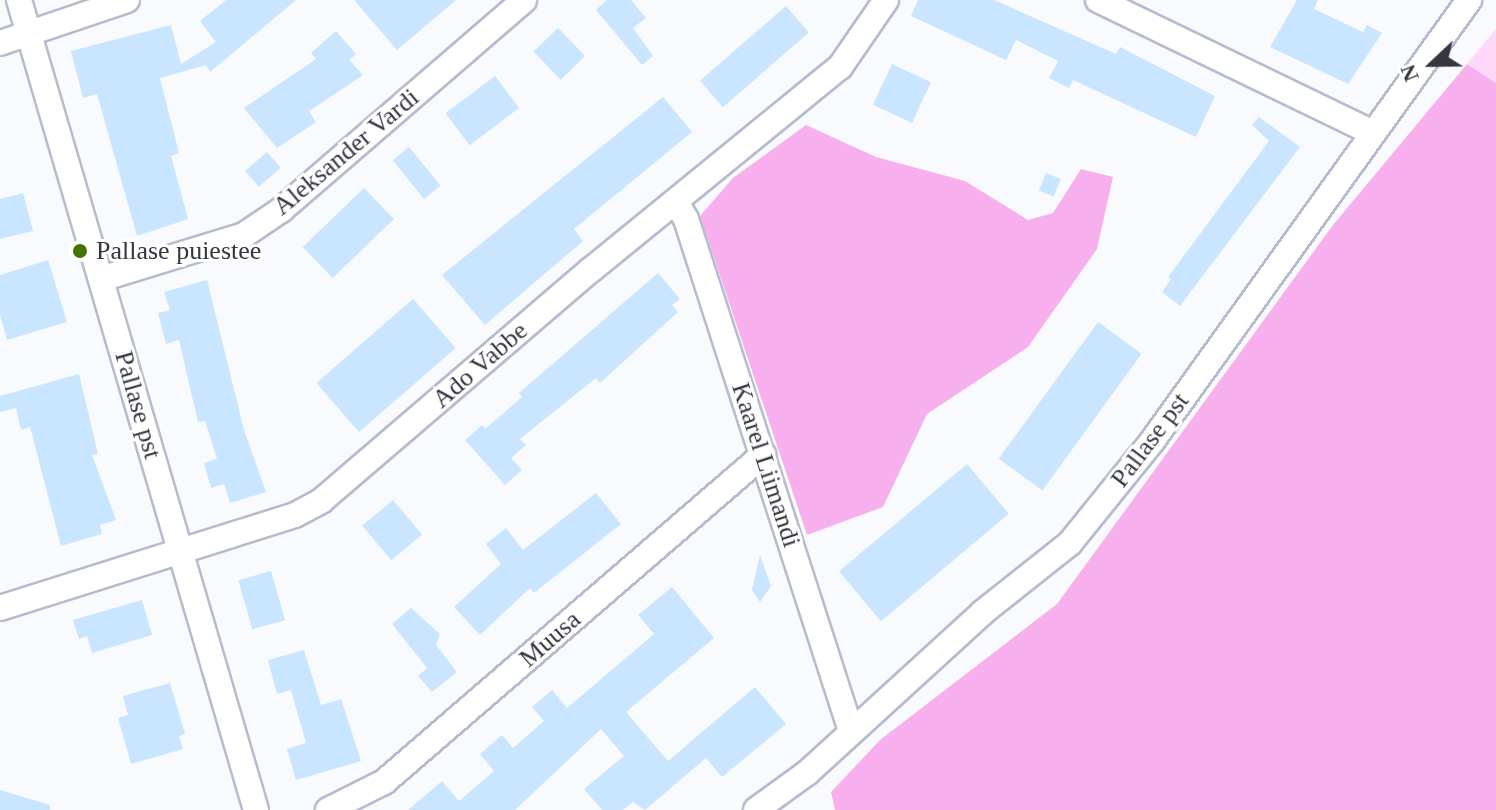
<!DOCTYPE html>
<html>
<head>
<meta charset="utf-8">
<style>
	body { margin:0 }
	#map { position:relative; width:1496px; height:810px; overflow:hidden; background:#f8fafe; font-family:Georgia,serif }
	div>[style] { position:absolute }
	.green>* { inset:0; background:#fed7f9 }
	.forest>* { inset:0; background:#f7afee }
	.building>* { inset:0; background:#c9e5ff; transform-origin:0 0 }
	.roads { filter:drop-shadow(2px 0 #b6bbcf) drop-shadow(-2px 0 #b6bbcf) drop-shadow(0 2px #b6bbcf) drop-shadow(0 -2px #b6bbcf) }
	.minor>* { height:24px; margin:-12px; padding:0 12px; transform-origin:12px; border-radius:12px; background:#fff }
	.dots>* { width:22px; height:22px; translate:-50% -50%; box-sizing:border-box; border:4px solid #fff; border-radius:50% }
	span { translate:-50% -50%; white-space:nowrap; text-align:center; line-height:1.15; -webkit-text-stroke:6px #fff; paint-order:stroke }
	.street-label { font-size:26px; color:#35373f }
	.poi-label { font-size:26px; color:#35373f }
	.left { translate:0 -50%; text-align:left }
	.north { position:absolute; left:1392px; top:24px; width:80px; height:80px; -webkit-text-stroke:6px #fff; paint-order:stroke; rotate:248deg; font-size:22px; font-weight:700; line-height:32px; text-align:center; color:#35373f }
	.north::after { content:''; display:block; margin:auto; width:28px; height:36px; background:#35373f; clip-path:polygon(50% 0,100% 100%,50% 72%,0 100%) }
</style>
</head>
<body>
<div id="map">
	<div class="green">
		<i style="clip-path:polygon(1496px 29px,1496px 83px,1467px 64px)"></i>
	</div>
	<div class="forest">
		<i style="clip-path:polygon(1467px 64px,1496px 83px,1496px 810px,835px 810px,831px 792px,880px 740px,1057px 604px,1333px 225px)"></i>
		<i style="clip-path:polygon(806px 125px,876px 157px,965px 181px,1028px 220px,1053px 213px,1081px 169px,1113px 177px,1097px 249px,1028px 347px,927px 414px,883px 507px,807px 535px,700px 216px,733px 178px)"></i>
	</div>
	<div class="building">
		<i style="clip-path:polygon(226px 0,296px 0,210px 72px,206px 65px,160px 78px,179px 153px,171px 156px,188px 219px,137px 236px,97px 94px,83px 98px,71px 51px,171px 25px,181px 64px,216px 42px,200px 21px)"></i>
		<i style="clip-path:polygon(354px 0,456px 0,397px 50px)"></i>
		<i style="clip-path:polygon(607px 0,631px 0,646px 18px,633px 28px,653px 56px,642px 65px,596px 10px)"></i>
		<i style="clip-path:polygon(918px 0,994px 0,1116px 54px,1120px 47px,1215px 96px,1196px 137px,1073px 80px,1069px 88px,1049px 78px,1058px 61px,1016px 40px,1006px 60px,911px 16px)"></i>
		<i style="clip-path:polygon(1297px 0,1318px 0,1314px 9px,1363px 32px,1367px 25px,1382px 33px,1348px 84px,1270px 47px)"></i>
		<i style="left:786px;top:6px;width:35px;height:114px;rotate:49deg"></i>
		<i style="left:558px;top:28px;width:39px;height:34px;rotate:46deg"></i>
		<i style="clip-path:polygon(336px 31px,356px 54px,349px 60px,363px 75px,309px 111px,316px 122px,277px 148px,244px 108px,316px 59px,311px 53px)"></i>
		<i style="left:892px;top:64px;width:43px;height:45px;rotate:25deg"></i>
		<i style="left:495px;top:76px;width:40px;height:62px;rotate:53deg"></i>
		<i style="clip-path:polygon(663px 97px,692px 132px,574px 229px,583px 241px,485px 325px,442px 275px)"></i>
		<i style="clip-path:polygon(1259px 117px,1300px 147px,1180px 306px,1162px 292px,1171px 279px,1168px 277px,1269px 141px,1252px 125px)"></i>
		<i style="left:409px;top:147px;width:50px;height:21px;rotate:51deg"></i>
		<i style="left:267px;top:152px;width:21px;height:29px;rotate:49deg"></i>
		<i style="left:1046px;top:173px;width:16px;height:19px;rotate:22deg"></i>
		<i style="left:364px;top:188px;width:43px;height:85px;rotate:46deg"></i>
		<i style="clip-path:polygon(23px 193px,33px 231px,0 239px,0 199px)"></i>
		<i style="clip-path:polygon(48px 260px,67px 322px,7px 340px,0 315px,0 275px)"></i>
		<i style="clip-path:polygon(658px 273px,680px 299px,672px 305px,678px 312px,600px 383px,596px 378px,520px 439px,526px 445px,511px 458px,522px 470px,505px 485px,465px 440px,482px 425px,485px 429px,522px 397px,519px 393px)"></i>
		<i style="clip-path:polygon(207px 280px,244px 430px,266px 492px,230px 503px,224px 484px,211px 488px,204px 463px,217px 459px,205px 421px,198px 422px,179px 340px,166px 344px,158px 313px,170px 310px,164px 292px)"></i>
		<i style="left:413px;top:299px;width:65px;height:128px;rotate:49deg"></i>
		<i style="left:1098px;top:322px;width:54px;height:169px;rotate:36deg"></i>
		<i style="clip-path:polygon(79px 374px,98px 454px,92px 455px,116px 520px,100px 525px,102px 534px,61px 546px,30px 427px,21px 430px,16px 408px,0 412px,0 396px)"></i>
		<i style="left:967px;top:464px;width:65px;height:167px;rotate:50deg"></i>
		<i style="clip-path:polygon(596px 493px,621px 524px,534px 593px,530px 588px,480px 635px,454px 607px,501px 564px,486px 544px,506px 528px,523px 550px)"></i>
		<i style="left:393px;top:500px;width:45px;height:40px;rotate:50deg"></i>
		<i style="clip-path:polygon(760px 555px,771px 586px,760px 602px,752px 590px)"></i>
		<i style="left:271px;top:571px;width:51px;height:34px;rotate:74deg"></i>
		<i style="clip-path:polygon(672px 587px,714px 638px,626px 712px,668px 761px,755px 687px,786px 724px,722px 777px,706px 758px,645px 810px,633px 802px,623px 810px,602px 810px,584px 789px,624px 756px,601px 729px,515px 810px,408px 810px,442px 781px,459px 801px,494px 771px,480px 754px,502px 735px,513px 748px,544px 721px,532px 707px,552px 690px,567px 708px,654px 634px,638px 615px)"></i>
		<i style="clip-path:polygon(142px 600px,152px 635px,92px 653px,87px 636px,79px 639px,73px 620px)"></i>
		<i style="clip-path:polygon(411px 608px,440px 634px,436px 645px,457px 672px,432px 692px,418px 676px,427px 668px,392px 624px)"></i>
		<i style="clip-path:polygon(304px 650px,321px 705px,341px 699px,361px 761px,296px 780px,287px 749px,306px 743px,291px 690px,277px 694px,268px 660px)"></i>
		<i style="clip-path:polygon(170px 683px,185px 734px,179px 736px,183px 749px,131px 764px,118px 718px,128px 715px,123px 696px)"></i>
		<i style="clip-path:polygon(0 790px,50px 805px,50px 810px,0 810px)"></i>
	</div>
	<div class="roads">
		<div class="minor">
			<i style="left:19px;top:0;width:844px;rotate:73.69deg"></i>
			<i style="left:1098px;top:0;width:303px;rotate:25.8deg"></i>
			<i style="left:0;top:43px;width:134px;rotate:-18.7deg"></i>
			<i style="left:676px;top:202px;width:20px;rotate:60deg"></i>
			<i style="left:686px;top:219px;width:538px;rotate:72.14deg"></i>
			<i style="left:101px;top:279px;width:150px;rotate:-17.1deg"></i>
			<i style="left:244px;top:235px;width:45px;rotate:-34deg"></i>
			<i style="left:281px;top:210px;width:321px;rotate:-40.8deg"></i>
			<i style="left:0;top:608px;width:309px;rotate:-17.5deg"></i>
			<i style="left:295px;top:515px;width:30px;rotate:-28deg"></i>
			<i style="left:321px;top:501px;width:357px;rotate:-40.6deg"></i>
			<i style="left:592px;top:269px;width:320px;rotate:-39.2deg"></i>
			<i style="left:840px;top:67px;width:81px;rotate:-55.5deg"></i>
			<i style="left:328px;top:810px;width:63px;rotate:-26.6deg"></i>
			<i style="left:384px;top:782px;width:501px;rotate:-40.79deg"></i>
			<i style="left:756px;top:810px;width:63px;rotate:-36deg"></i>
			<i style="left:807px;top:773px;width:237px;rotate:-42.4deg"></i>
			<i style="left:982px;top:613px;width:112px;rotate:-38.5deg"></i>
			<i style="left:1070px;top:543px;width:132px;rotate:-51.1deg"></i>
			<i style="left:1153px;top:440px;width:542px;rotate:-54.31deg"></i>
		</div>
	</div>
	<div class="dots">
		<i style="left:80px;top:251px;background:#417500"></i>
	</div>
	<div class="street-label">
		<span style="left:346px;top:152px;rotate:-40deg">Aleksander Vardi</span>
		<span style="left:480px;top:365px;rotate:-41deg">Ado Vabbe</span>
		<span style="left:138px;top:405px;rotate:74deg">Pallase pst</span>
		<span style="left:1150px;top:440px;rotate:-53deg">Pallase pst</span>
		<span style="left:766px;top:465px;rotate:72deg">Kaarel Liimandi</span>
		<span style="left:550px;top:639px;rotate:-41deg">Muusa</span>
	</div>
	<div class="poi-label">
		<span class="left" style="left:96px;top:251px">Pallase puiestee</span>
	</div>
	<div class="north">N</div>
</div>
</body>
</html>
